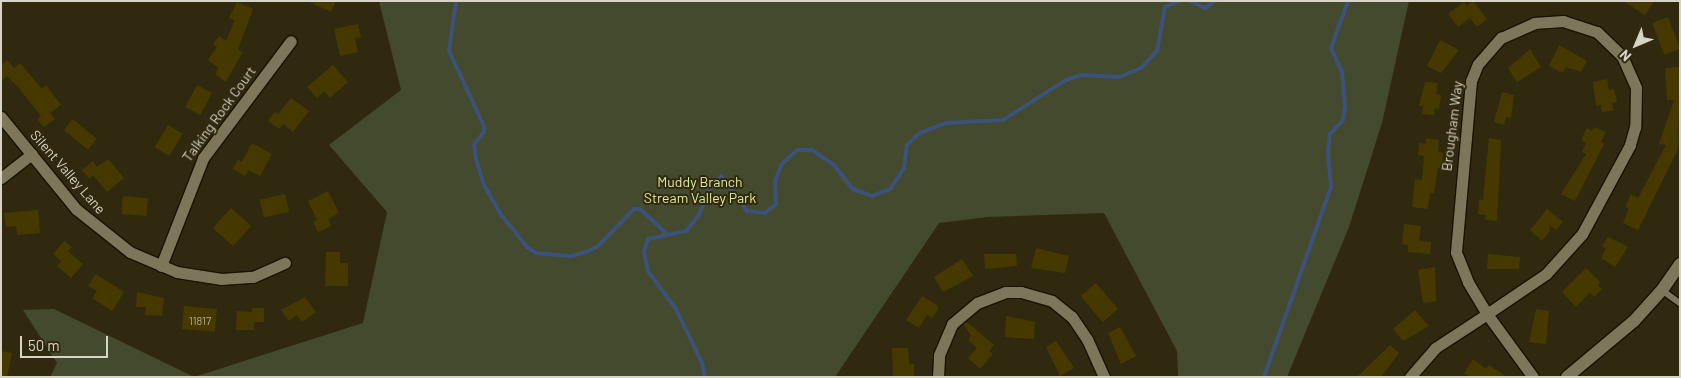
<!DOCTYPE html>
<html>
<head>
<meta charset="utf-8">
<style>
	body { margin:0 }
	#map { position:relative; width:1681px; height:378px; overflow:hidden; background:#30290f; font-family:Barlow,sans-serif }
	div>[style] { position:absolute }
	.green>* { inset:0; background:#444a2d }
	.stream>* { height:4px; margin:-2px; padding:0 2px; transform-origin:2px; border-radius:2px; background:#3c527b }
	.building>* { inset:0; background:#463900; transform-origin:0 0 }
	.roads { filter:drop-shadow(1px 0 #181200) drop-shadow(-1px 0 #181200) drop-shadow(0 1px #181200) drop-shadow(0 -1px #181200) }
	.service>* { height:5.5px; margin:-2.75px; padding:0 2.75px; transform-origin:2.75px; border-radius:2.75px; background:#7e765a }
	.minor>* { height:11px; margin:-5.5px; padding:0 5.5px; transform-origin:5.5px; border-radius:5.5px; background:#7e765a }
	.tertiary>* { height:12px; margin:-6px; padding:0 6px; transform-origin:6px; border-radius:6px; background:#7e765a }
	span { translate:-50% -50%; white-space:nowrap; text-align:center; line-height:1.15; -webkit-text-stroke:4px #30290f; paint-order:stroke }
	.number-label { font-size:11px; color:#b4ad94 }
	.number-label span { -webkit-text-stroke-width:0 }
	.street-label { font-size:14px; color:#d8d4c5 }
	.park-label { font-size:14px; color:#dbeb9c }
	.frame { position:absolute; inset:0; border:2px solid #d8d4c5; pointer-events:none }
	.north { position:absolute; left:1611px; top:20px; width:50px; height:50px; -webkit-text-stroke:4px #30290f; paint-order:stroke; rotate:225deg; font-size:14px; font-weight:700; line-height:20px; text-align:center; color:#d8d4c5 }
	.north::after { content:''; display:block; margin:auto; width:18px; height:22px; background:#d8d4c5; clip-path:polygon(50% 0,100% 100%,50% 72%,0 100%) }
	.scale { position:absolute; left:20px; top:336px; width:88px; height:22px; box-sizing:border-box; border:2px solid #d8d4c5; border-top:0; padding-left:6px; font-size:15px; line-height:18px; white-space:nowrap; color:#d8d4c5; -webkit-text-stroke:4px #30290f; paint-order:stroke }
</style>
</head>
<body>
<div id="map">
	<div class="green">
		<i style="clip-path:polygon(379px 1px,1409px 1px,1382px 123px,1349px 227px,1287px 377px,1178px 377px,1177px 351px,1104px 213px,988px 217px,939px 223px,835px 377px,50px 377px,57px 363px,23px 310px,54px 309px,194px 377px,363px 323px,387px 212px,329px 145px,401px 90px)"></i>
	</div>
	<div class="stream">
		<i style="left:456px;top:1px;width:50px;rotate:98deg"></i>
		<i style="left:449px;top:51px;width:83px;rotate:65deg"></i>
		<i style="left:484px;top:126px;width:6px;rotate:90deg"></i>
		<i style="left:484px;top:132px;width:16px;rotate:128deg"></i>
		<i style="left:474px;top:145px;width:14px;rotate:82deg"></i>
		<i style="left:476px;top:159px;width:27px;rotate:73deg"></i>
		<i style="left:484px;top:185px;width:36px;rotate:60deg"></i>
		<i style="left:502px;top:216px;width:40px;rotate:51deg"></i>
		<i style="left:527px;top:247px;width:11px;rotate:34deg"></i>
		<i style="left:536px;top:253px;width:36px;rotate:5deg"></i>
		<i style="left:572px;top:256px;width:17px;rotate:-17deg"></i>
		<i style="left:588px;top:251px;width:10px;rotate:-24deg"></i>
		<i style="left:597px;top:247px;width:53px;rotate:-45.8deg"></i>
		<i style="left:634px;top:209px;width:6px"></i>
		<i style="left:640px;top:209px;width:35px;rotate:43deg"></i>
		<i style="left:1190px;top:1px;width:17px;rotate:25deg"></i>
		<i style="left:1205px;top:8px;width:12px;rotate:-35deg"></i>
		<i style="left:705px;top:377px;width:14px;rotate:-102deg"></i>
		<i style="left:702px;top:363px;width:60px;rotate:-115.7deg"></i>
		<i style="left:676px;top:309px;width:47px;rotate:-126.4deg"></i>
		<i style="left:648px;top:271px;width:19px;rotate:-102deg"></i>
		<i style="left:644px;top:252px;width:14px;rotate:-73deg"></i>
		<i style="left:648px;top:239px;width:39px;rotate:-12deg"></i>
		<i style="left:686px;top:231px;width:21px;rotate:-51deg"></i>
		<i style="left:699px;top:215px;width:28px;rotate:-69deg"></i>
		<i style="left:709px;top:189px;width:18px;rotate:-47deg"></i>
		<i style="left:721px;top:176px;width:44px;rotate:53.4deg"></i>
		<i style="left:747px;top:211px;width:18px;rotate:6deg"></i>
		<i style="left:765px;top:213px;width:14px;rotate:-39deg"></i>
		<i style="left:776px;top:204px;width:23px;rotate:-92deg"></i>
		<i style="left:775px;top:181px;width:18px;rotate:-68deg"></i>
		<i style="left:782px;top:164px;width:21px;rotate:-43deg"></i>
		<i style="left:797px;top:150px;width:15px"></i>
		<i style="left:812px;top:150px;width:27px;rotate:34deg"></i>
		<i style="left:834px;top:165px;width:31px;rotate:52deg"></i>
		<i style="left:853px;top:189px;width:20px;rotate:20deg"></i>
		<i style="left:872px;top:196px;width:19px;rotate:-21deg"></i>
		<i style="left:890px;top:189px;width:25px;rotate:-56deg"></i>
		<i style="left:904px;top:168px;width:23px;rotate:-83deg"></i>
		<i style="left:907px;top:145px;width:18px;rotate:-43deg"></i>
		<i style="left:920px;top:133px;width:28px;rotate:-21deg"></i>
		<i style="left:946px;top:123px;width:57px;rotate:-3deg"></i>
		<i style="left:1003px;top:120px;width:75px;rotate:-32.4deg"></i>
		<i style="left:1066px;top:80px;width:16px;rotate:-18deg"></i>
		<i style="left:1081px;top:75px;width:38px;rotate:3deg"></i>
		<i style="left:1119px;top:77px;width:24px;rotate:-22deg"></i>
		<i style="left:1141px;top:68px;width:23px;rotate:-47deg"></i>
		<i style="left:1157px;top:51px;width:45px;rotate:-79.7deg"></i>
		<i style="left:1165px;top:7px;width:15px;rotate:-23deg"></i>
		<i style="left:1264px;top:377px;width:201px;rotate:-70.6deg"></i>
		<i style="left:1331px;top:187px;width:35px;rotate:-95deg"></i>
		<i style="left:1328px;top:152px;width:18px;rotate:-84deg"></i>
		<i style="left:1330px;top:134px;width:19px;rotate:-47deg"></i>
		<i style="left:1343px;top:120px;width:14px;rotate:-82deg"></i>
		<i style="left:1345px;top:106px;width:34px;rotate:-95deg"></i>
		<i style="left:1342px;top:72px;width:26px;rotate:-115deg"></i>
		<i style="left:1331px;top:48px;width:50px;rotate:-70.1deg"></i>
	</div>
	<div class="building">
		<i style="clip-path:polygon(307px 1px,336px 1px,331px 12px)"></i>
		<i style="clip-path:polygon(1473px 1px,1487px 19px,1477px 27px,1470px 18px,1458px 27px,1448px 14px,1464px 2px,1467px 6px)"></i>
		<i style="clip-path:polygon(1623px 1px,1654px 1px,1645px 15px)"></i>
		<i style="clip-path:polygon(237px 2px,253px 9px,238px 49px,242px 53px,226px 82px,215px 74px,219px 68px,208px 60px,217px 47px,213px 44px,219px 36px,226px 41px,235px 20px,229px 18px)"></i>
		<i style="left:1668px;top:17px;width:34px;height:17px;rotate:69deg"></i>
		<i style="clip-path:polygon(358px 24px,361px 37px,355px 38px,358px 52px,340px 56px,334px 29px)"></i>
		<i style="clip-path:polygon(1440px 40px,1459px 50px,1441px 73px,1427px 66px)"></i>
		<i style="clip-path:polygon(1559px 45px,1587px 61px,1581px 72px,1566px 67px,1563px 73px,1549px 66px)"></i>
		<i style="clip-path:polygon(1530px 49px,1541px 67px,1517px 82px,1508px 68px)"></i>
		<i style="clip-path:polygon(7px 60px,14px 68px,20px 63px,42px 89px,46px 85px,61px 105px,50px 113px,55px 119px,44px 127px,37px 119px,41px 116px,18px 87px,7px 76px,1px 82px,1px 66px)"></i>
		<i style="clip-path:polygon(333px 65px,348px 82px,330px 98px,324px 91px,317px 98px,307px 87px)"></i>
		<i style="clip-path:polygon(1680px 67px,1678px 149px,1638px 230px,1623px 223px,1629px 208px,1625px 207px,1631px 194px,1638px 198px,1666px 145px,1659px 144px,1674px 100px,1667px 100px,1665px 68px)"></i>
		<i style="clip-path:polygon(1607px 79px,1609px 90px,1614px 89px,1617px 102px,1612px 103px,1614px 110px,1602px 112px,1601px 105px,1596px 106px,1593px 82px)"></i>
		<i style="clip-path:polygon(1425px 82px,1438px 83px,1436px 94px,1441px 95px,1439px 109px,1435px 108px,1434px 115px,1422px 114px,1423px 106px,1419px 106px)"></i>
		<i style="left:197px;top:85px;width:17px;height:25px;rotate:28deg"></i>
		<i style="clip-path:polygon(1502px 92px,1514px 95px,1511px 118px,1506px 117px,1504px 125px,1494px 122px)"></i>
		<i style="clip-path:polygon(291px 98px,309px 111px,293px 132px,283px 124px,279px 129px,268px 121px,275px 112px,278px 114px)"></i>
		<i style="left:73px;top:119px;width:31px;height:14px;rotate:40deg"></i>
		<i style="left:168px;top:125px;width:17px;height:26px;rotate:31deg"></i>
		<i style="clip-path:polygon(1594px 127px,1606px 132px,1601px 142px,1604px 144px,1575px 201px,1561px 194px,1586px 154px,1582px 152px,1586px 143px,1581px 140px,1587px 128px,1592px 131px)"></i>
		<i style="clip-path:polygon(1426px 138px,1439px 140px,1438px 152px,1443px 153px,1442px 168px,1438px 168px,1434px 193px,1430px 193px,1428px 209px,1412px 207px,1415px 179px,1422px 180px,1424px 156px,1418px 155px,1419px 143px,1426px 144px)"></i>
		<i style="clip-path:polygon(1489px 138px,1501px 140px,1497px 221px,1485px 220px,1486px 215px,1478px 214px,1479px 199px,1483px 200px)"></i>
		<i style="clip-path:polygon(252px 143px,272px 154px,260px 176px,248px 170px,245px 176px,233px 169px,238px 159px,242px 162px)"></i>
		<i style="clip-path:polygon(108px 159px,124px 178px,107px 192px,93px 175px,89px 179px,82px 170px,93px 161px,97px 167px)"></i>
		<i style="clip-path:polygon(328px 191px,339px 213px,328px 219px,331px 226px,318px 232px,313px 222px,317px 220px,308px 201px)"></i>
		<i style="left:285px;top:194px;width:18px;height:26px;rotate:77deg"></i>
		<i style="left:123px;top:196px;width:25px;height:18px;rotate:5deg"></i>
		<i style="left:231px;top:208px;width:27px;height:27px;rotate:42deg"></i>
		<i style="clip-path:polygon(1547px 209px,1563px 222px,1556px 230px,1549px 225px,1550px 231px,1542px 241px,1530px 230px)"></i>
		<i style="clip-path:polygon(38px 210px,40px 233px,17px 235px,16px 226px,6px 227px,4px 213px)"></i>
		<i style="clip-path:polygon(1404px 224px,1421px 226px,1419px 241px,1431px 242px,1430px 254px,1408px 252px,1408px 245px,1402px 244px)"></i>
		<i style="clip-path:polygon(1608px 237px,1628px 247px,1615px 267px,1601px 258px,1606px 249px,1602px 246px)"></i>
		<i style="clip-path:polygon(64px 241px,72px 247px,68px 251px,83px 264px,71px 278px,57px 266px,61px 261px,53px 254px)"></i>
		<i style="clip-path:polygon(1036px 248px,1069px 256px,1065px 273px,1031px 268px)"></i>
		<i style="clip-path:polygon(326px 252px,340px 252px,340px 263px,348px 263px,348px 286px,325px 286px)"></i>
		<i style="clip-path:polygon(984px 254px,1016px 254px,1017px 266px,985px 269px)"></i>
		<i style="clip-path:polygon(1488px 254px,1520px 257px,1519px 269px,1487px 269px)"></i>
		<i style="clip-path:polygon(962px 259px,973px 276px,943px 292px,934px 277px)"></i>
		<i style="clip-path:polygon(1435px 267px,1436px 301px,1423px 303px,1418px 270px)"></i>
		<i style="clip-path:polygon(1586px 268px,1600px 282px,1598px 285px,1602px 289px,1594px 297px,1590px 292px,1576px 307px,1562px 292px)"></i>
		<i style="clip-path:polygon(96px 274px,124px 292px,112px 311px,92px 298px,97px 291px,88px 286px)"></i>
		<i style="left:1096px;top:283px;width:34px;height:20px;rotate:50deg"></i>
		<i style="clip-path:polygon(137px 292px,164px 298px,162px 316px,145px 315px,146px 307px,136px 307px)"></i>
		<i style="clip-path:polygon(922px 296px,938px 306px,938px 310px,932px 318px,927px 315px,919px 328px,906px 320px)"></i>
		<i style="clip-path:polygon(305px 297px,316px 312px,302px 322px,297px 315px,289px 321px,281px 310px)"></i>
		<i style="left:184px;top:306px;width:33px;height:23px;rotate:5deg"></i>
		<i style="clip-path:polygon(252px 308px,264px 308px,264px 322px,254px 322px,254px 330px,236px 330px,237px 311px,252px 312px)"></i>
		<i style="clip-path:polygon(1536px 309px,1549px 311px,1546px 344px,1529px 342px)"></i>
		<i style="clip-path:polygon(1415px 310px,1429px 326px,1403px 341px,1393px 329px)"></i>
		<i style="clip-path:polygon(1006px 316px,1035px 322px,1034px 339px,1005px 337px)"></i>
		<i style="clip-path:polygon(967px 322px,994px 345px,989px 351px,993px 354px,980px 369px,968px 358px,977px 348px,968px 340px,971px 336px,964px 324px)"></i>
		<i style="clip-path:polygon(1120px 327px,1136px 356px,1121px 364px,1108px 333px)"></i>
		<i style="clip-path:polygon(1056px 341px,1074px 368px,1060px 376px,1046px 347px)"></i>
		<i style="clip-path:polygon(1390px 345px,1399px 353px,1381px 377px,1357px 377px)"></i>
		<i style="clip-path:polygon(892px 348px,908px 348px,909px 364px,914px 364px,914px 376px,893px 377px)"></i>
		<i style="clip-path:polygon(1px 351px,12px 353px,7px 377px,1px 377px)"></i>
		<i style="clip-path:polygon(1473px 359px,1486px 369px,1489px 365px,1507px 377px,1470px 377px,1464px 373px)"></i>
	</div>
	<div class="roads">
		<div class="service">
			<i style="left:1662px;top:290px;width:22px;rotate:36deg"></i>
		</div>
		<div class="minor">
			<i style="left:1563px;top:21px;width:36px;rotate:18deg"></i>
			<i style="left:1597px;top:32px;width:35px;rotate:44deg"></i>
			<i style="left:1622px;top:56px;width:35px;rotate:66deg"></i>
			<i style="left:1636px;top:88px;width:39px;rotate:91deg"></i>
			<i style="left:1635px;top:127px;width:19px;rotate:106deg"></i>
			<i style="left:1630px;top:145px;width:101px;rotate:118.3deg"></i>
			<i style="left:1582px;top:234px;width:54px;rotate:132deg"></i>
			<i style="left:1546px;top:274px;width:71px;rotate:145.9deg"></i>
			<i style="left:1487px;top:314px;width:37px;rotate:-121deg"></i>
			<i style="left:1468px;top:282px;width:32px;rotate:-112deg"></i>
			<i style="left:1456px;top:252px;width:172px;rotate:-85deg"></i>
			<i style="left:1471px;top:81px;width:18px;rotate:-68deg"></i>
			<i style="left:1478px;top:64px;width:35px;rotate:-49deg"></i>
			<i style="left:1501px;top:38px;width:36px;rotate:-24deg"></i>
			<i style="left:1534px;top:23px;width:29px;rotate:-4deg"></i>
			<i style="left:1px;top:117px;width:119px;rotate:50.8deg"></i>
			<i style="left:76px;top:209px;width:69px;rotate:38.5deg"></i>
			<i style="left:130px;top:252px;width:51px;rotate:23.1deg"></i>
			<i style="left:177px;top:272px;width:45px;rotate:9deg"></i>
			<i style="left:221px;top:279px;width:32px;rotate:-4deg"></i>
			<i style="left:253px;top:277px;width:35px;rotate:-24deg"></i>
			<i style="left:1px;top:178px;width:39px;rotate:-38deg"></i>
			<i style="left:161px;top:266px;width:116px;rotate:-68.7deg"></i>
			<i style="left:203px;top:158px;width:146px;rotate:-53.1deg"></i>
			<i style="left:938px;top:377px;width:22px;rotate:-87deg"></i>
			<i style="left:939px;top:355px;width:34px;rotate:-67deg"></i>
			<i style="left:952px;top:324px;width:33px;rotate:-40deg"></i>
			<i style="left:977px;top:303px;width:30px;rotate:-21deg"></i>
			<i style="left:1005px;top:292px;width:16px"></i>
			<i style="left:1021px;top:292px;width:32px;rotate:16deg"></i>
			<i style="left:1052px;top:301px;width:26px;rotate:39deg"></i>
			<i style="left:1072px;top:317px;width:27px;rotate:56deg"></i>
			<i style="left:1087px;top:339px;width:42px;rotate:65.9deg"></i>
			<i style="left:1410px;top:377px;width:38px;rotate:-49deg"></i>
			<i style="left:1435px;top:348px;width:62px;rotate:-33.2deg"></i>
			<i style="left:1487px;top:314px;width:78px;rotate:53.9deg"></i>
		</div>
		<div class="tertiary">
			<i style="left:1567px;top:377px;width:87px;rotate:-39.9deg"></i>
			<i style="left:1634px;top:321px;width:42px;rotate:-47.9deg"></i>
			<i style="left:1662px;top:290px;width:32px;rotate:-55deg"></i>
		</div>
	</div>
	<div class="number-label">
		<span style="left:200px;top:321px">11817</span>
	</div>
	<div class="street-label">
		<span style="left:219px;top:114px;rotate:-54deg">Talking Rock Court</span>
		<span style="left:1452px;top:126px;rotate:-83deg">Brougham Way</span>
		<span style="left:68px;top:172px;rotate:49deg">Silent Valley Lane</span>
	</div>
	<div class="park-label">
		<span style="left:700px;top:190px">Muddy Branch<br>Stream Valley Park</span>
	</div>
	<div class="frame"></div>
	<div class="north">N</div>
	<div class="scale">50 m</div>
</div>
</body>
</html>
